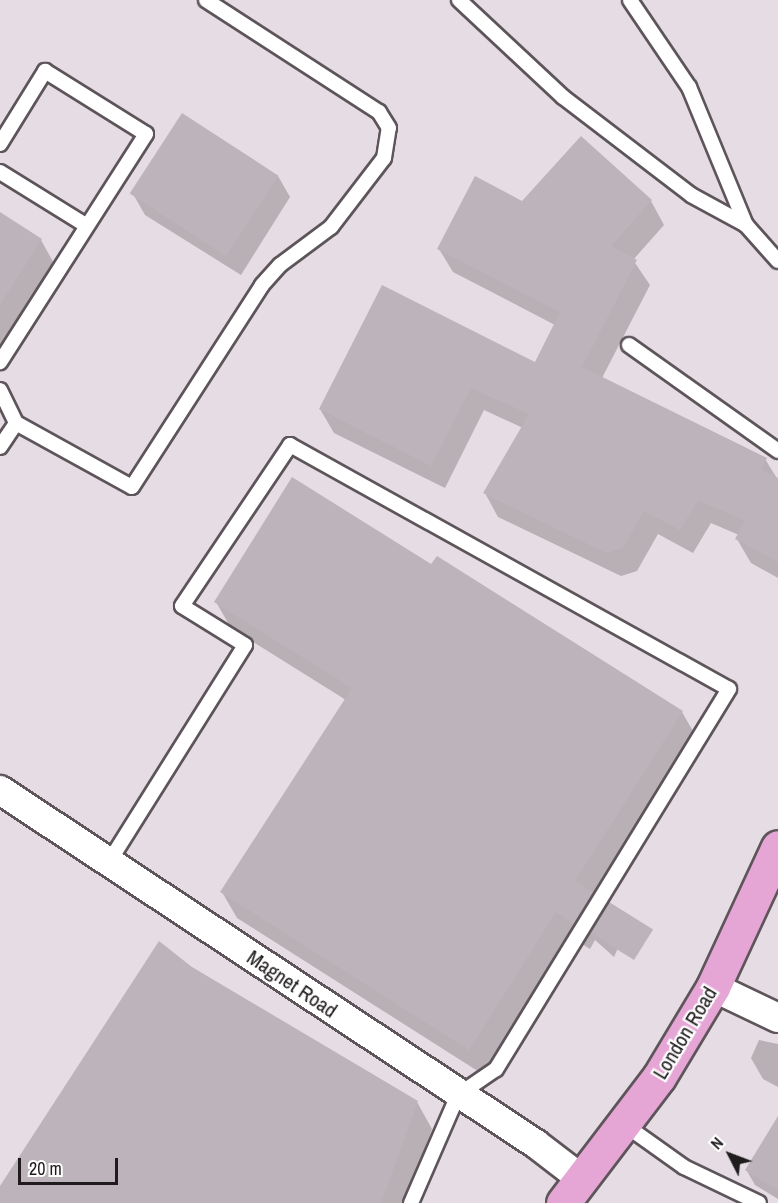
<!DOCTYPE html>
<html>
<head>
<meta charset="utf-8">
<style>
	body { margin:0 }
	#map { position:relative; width:778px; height:1203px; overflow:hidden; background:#e6dce3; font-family:"Archivo Narrow",sans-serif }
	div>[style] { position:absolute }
	.shadow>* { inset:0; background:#0003 }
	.building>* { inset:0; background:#bdb4bb; transform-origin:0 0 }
	.roads { filter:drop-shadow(2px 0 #5d555a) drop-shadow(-2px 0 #5d555a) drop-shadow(0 2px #5d555a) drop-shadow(0 -2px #5d555a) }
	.service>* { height:14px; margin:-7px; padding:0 7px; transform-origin:7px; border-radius:7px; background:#fff }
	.minor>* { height:28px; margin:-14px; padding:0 14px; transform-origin:14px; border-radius:14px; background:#fff }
	.primary>* { height:33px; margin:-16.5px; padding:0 16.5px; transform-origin:16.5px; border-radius:16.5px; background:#e5a6d6 }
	span { translate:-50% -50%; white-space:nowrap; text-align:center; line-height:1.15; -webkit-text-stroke:4.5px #fff; paint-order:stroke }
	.street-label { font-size:21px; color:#201c1e }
	.north { position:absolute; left:700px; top:1125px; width:60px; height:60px; -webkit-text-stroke:4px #fff; paint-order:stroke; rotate:312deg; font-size:16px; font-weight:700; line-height:24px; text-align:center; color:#201c1e }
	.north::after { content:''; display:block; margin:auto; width:21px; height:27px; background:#201c1e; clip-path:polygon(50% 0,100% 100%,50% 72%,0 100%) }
	.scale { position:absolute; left:18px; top:1158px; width:100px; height:27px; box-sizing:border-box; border:3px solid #201c1e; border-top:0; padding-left:8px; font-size:18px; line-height:21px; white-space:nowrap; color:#201c1e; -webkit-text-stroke:4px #fff; paint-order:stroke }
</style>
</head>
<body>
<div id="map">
	<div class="shadow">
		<i style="clip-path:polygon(278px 176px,290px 197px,241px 275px,145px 215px,133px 194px)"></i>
		<i style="clip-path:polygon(651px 201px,664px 225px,633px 260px,650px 285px,602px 378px,765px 459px,778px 480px,778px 578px,751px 563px,737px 539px,739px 535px,711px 523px,693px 553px,658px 534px,637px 571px,621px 576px,498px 517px,485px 493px,523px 428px,484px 410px,445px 488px,334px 433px,320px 409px,536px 364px,555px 325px,453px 272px,439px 249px,523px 203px)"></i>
		<i style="clip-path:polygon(0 214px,41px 240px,56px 267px,0 354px)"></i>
		<i style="clip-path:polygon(432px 566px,682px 712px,697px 738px,595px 899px,604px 913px,628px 926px,614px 957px,595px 940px,590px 949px,571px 937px,484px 1075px,237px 918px,222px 892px,346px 700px,231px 628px,216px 602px)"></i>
		<i style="clip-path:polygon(191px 968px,417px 1102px,432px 1129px,405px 1203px,0 1203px,0 1189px)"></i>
		<i style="clip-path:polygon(759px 1040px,778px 1044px,778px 1087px,763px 1079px,751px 1058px)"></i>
		<i style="clip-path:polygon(778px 1118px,778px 1199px,755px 1185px,747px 1171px)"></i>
	</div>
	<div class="building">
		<i style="left:182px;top:113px;width:115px;height:96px;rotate:33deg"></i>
		<i style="clip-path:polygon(581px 136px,652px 200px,611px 246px,637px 260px,582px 367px,767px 458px,761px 469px,778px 478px,778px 562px,735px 539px,745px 521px,698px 500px,680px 530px,644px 511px,623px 548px,606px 553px,483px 493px,529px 414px,471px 388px,431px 466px,319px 409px,382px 285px,535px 362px,560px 312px,437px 249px,475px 176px,522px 201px)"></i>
		<i style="clip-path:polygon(0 212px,42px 239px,0 305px)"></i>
		<i style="clip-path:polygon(292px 477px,431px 564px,437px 556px,683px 711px,575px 881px,594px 893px,574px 924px,556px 912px,469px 1050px,220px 892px,352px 688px,214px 602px)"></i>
		<i style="left:609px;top:902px;width:52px;height:36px;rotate:32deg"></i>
		<i style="clip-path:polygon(159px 941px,192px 967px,418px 1101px,381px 1203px,0 1203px,0 1186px)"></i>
		<i style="clip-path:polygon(778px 1116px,778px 1190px,745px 1170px)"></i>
	</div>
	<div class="roads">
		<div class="service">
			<i style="left:459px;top:0;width:142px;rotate:43deg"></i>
			<i style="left:563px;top:97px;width:161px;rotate:37.4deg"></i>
			<i style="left:691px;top:195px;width:63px;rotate:28.6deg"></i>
			<i style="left:746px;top:225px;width:48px;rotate:48.4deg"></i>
			<i style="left:630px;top:0;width:105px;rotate:55.9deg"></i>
			<i style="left:689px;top:87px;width:149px;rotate:67.6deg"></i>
			<i style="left:0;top:144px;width:86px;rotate:-58.3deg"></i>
			<i style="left:45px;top:71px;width:119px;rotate:32deg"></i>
			<i style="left:146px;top:134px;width:271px;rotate:122.6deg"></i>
			<i style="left:0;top:172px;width:102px;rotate:31.8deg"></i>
			<i style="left:629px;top:345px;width:183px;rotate:35.4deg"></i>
			<i style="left:0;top:390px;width:37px;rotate:64deg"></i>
			<i style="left:0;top:447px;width:29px;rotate:-56deg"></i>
			<i style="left:16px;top:423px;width:132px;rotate:28.9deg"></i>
			<i style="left:132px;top:487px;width:240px;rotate:-57.2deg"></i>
			<i style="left:262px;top:285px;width:27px;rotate:-48deg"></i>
			<i style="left:280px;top:265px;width:64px;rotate:-36.7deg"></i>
			<i style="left:331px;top:227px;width:87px;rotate:-52.5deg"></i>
			<i style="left:384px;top:158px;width:30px;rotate:-81deg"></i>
			<i style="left:389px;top:128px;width:19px;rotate:-122deg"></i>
			<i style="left:379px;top:112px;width:206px;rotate:-147.1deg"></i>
			<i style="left:109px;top:862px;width:256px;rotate:-57.9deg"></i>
			<i style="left:245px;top:645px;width:74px;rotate:-148.2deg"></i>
			<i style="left:182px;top:606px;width:194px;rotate:-56.1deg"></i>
			<i style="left:290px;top:445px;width:502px;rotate:29.07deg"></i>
			<i style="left:729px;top:689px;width:446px;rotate:121.5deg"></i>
			<i style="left:496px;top:1069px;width:46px;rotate:145.6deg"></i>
			<i style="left:458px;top:1095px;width:118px;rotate:113.5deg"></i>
			<i style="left:625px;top:1125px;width:72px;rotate:35.4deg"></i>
			<i style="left:684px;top:1167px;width:83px;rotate:25.6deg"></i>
		</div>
		<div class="minor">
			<i style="left:0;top:790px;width:642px;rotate:33.44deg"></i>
			<i style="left:536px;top:1144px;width:59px;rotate:37.5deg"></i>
			<i style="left:713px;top:987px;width:72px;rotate:25.5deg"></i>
		</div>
		<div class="primary">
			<i style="left:563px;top:1203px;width:158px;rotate:-52.7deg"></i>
			<i style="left:659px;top:1077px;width:105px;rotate:-59deg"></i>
			<i style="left:713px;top:987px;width:154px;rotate:-65.1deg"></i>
		</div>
	</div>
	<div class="street-label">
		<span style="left:292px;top:984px;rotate:34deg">Magnet Road</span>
		<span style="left:685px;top:1033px;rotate:-59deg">London Road</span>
	</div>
	<div class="north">N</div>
	<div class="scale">20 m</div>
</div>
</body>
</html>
